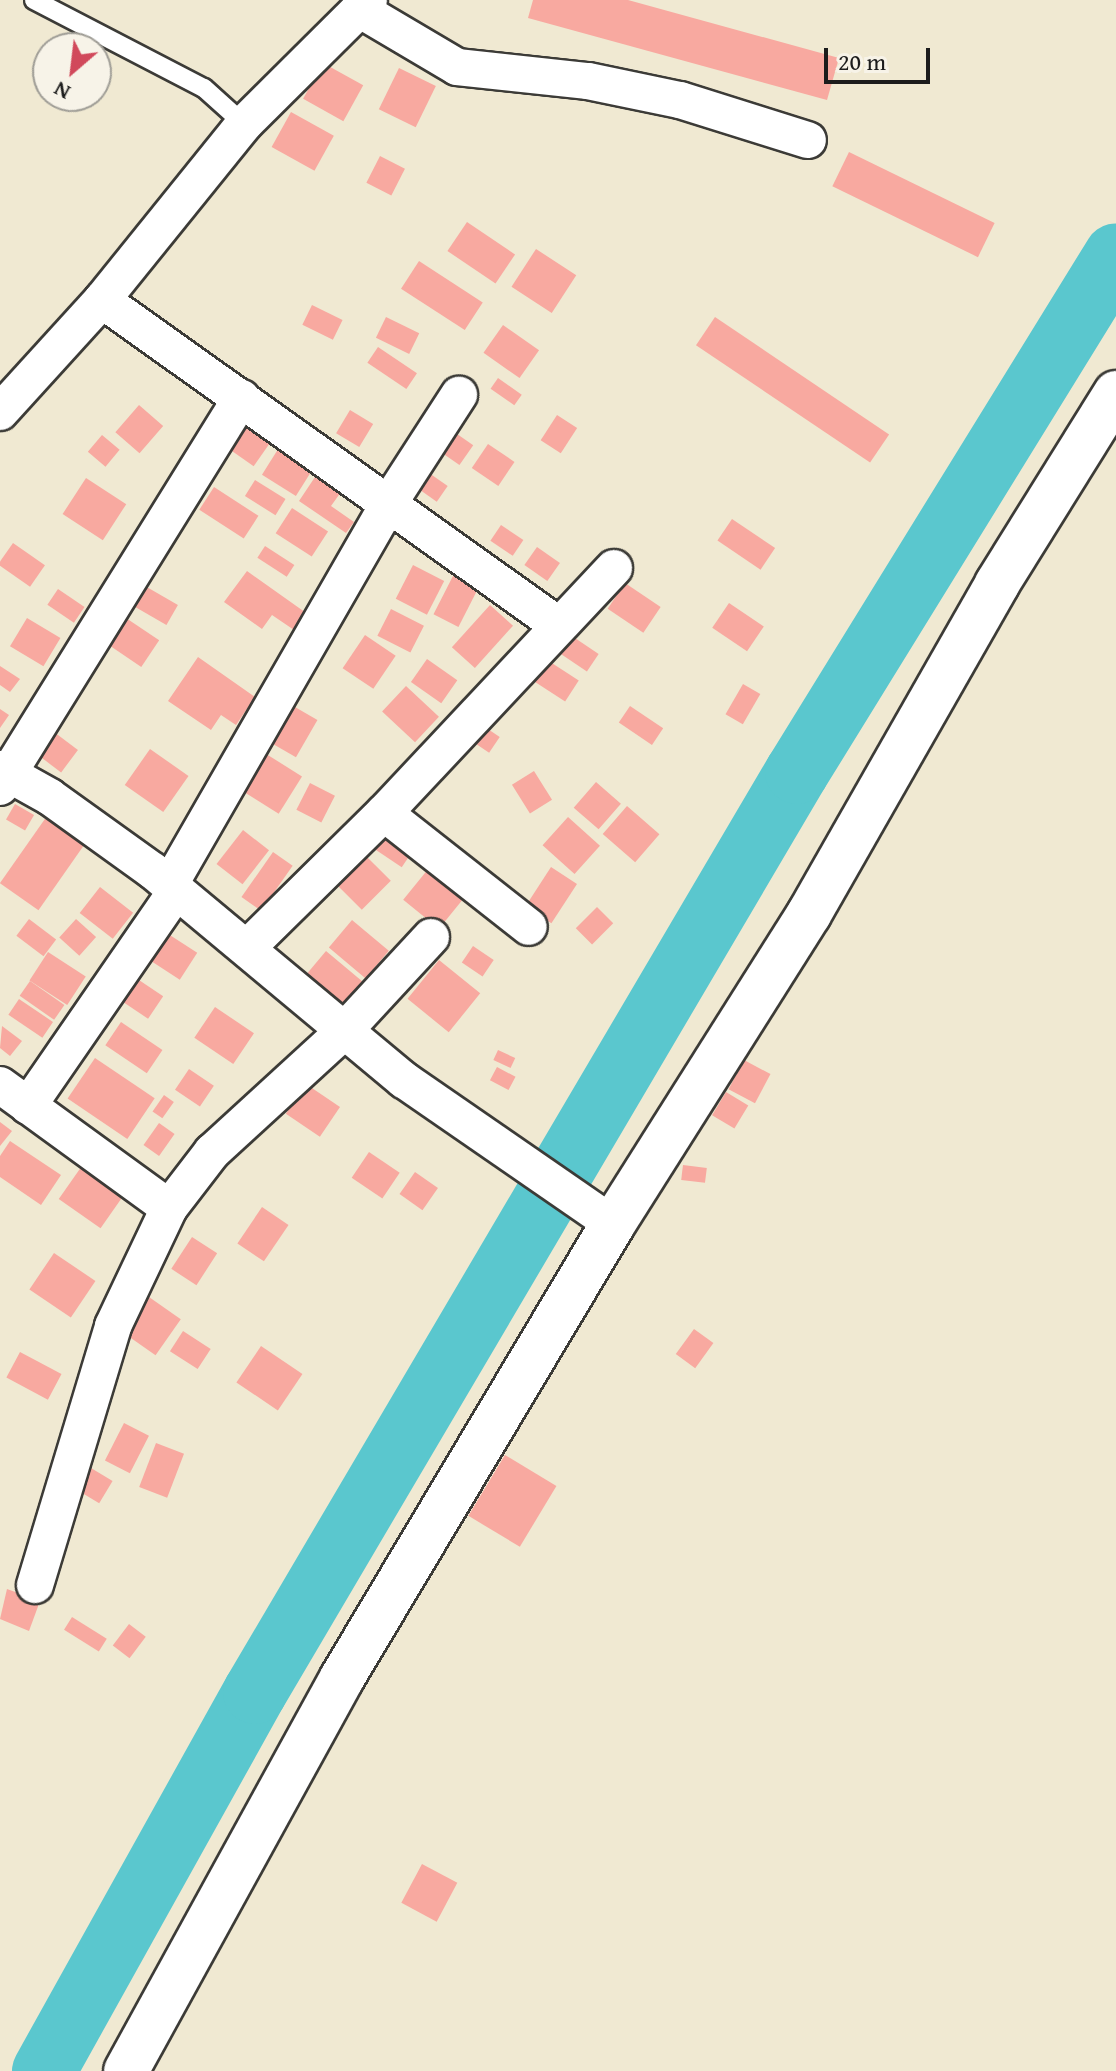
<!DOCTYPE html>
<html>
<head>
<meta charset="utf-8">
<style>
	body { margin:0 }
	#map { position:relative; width:1116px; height:2071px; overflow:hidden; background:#f0e9d2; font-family:"Gentium Book Plus",serif }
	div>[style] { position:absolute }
	.river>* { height:64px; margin:-32px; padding:0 32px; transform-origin:32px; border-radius:32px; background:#5ac7ce }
	.building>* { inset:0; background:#f8a9a0; transform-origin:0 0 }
	.roads { filter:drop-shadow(2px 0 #3c3b37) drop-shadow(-2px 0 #3c3b37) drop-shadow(0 2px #3c3b37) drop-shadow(0 -2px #3c3b37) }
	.service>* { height:18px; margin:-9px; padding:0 9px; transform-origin:9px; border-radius:9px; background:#fff }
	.minor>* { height:36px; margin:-18px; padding:0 18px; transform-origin:18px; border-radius:18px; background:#fff }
	.tertiary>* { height:44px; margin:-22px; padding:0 22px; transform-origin:22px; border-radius:22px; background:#fff }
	span { translate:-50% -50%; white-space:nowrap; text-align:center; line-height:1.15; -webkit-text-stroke:8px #f7f3e8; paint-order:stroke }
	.north { position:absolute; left:32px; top:32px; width:80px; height:80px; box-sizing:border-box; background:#f7f3e8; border:2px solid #9f9d96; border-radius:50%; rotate:208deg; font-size:22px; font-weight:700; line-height:32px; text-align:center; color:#1c1c1c }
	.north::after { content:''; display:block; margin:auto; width:28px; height:36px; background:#d1495b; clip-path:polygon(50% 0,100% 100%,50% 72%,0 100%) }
	.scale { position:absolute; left:824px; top:48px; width:106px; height:36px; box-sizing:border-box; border:4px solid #1c1c1c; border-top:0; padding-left:10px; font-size:24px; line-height:28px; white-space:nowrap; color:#1c1c1c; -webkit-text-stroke:6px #f7f3e8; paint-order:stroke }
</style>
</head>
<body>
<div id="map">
	<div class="river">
		<i style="left:44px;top:2071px;width:434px;rotate:-60.9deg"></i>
		<i style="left:255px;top:1692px;width:1068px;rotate:-59.5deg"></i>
		<i style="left:797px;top:772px;width:607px;rotate:-58.32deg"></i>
	</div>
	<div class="building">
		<i style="clip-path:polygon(533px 0,628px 0,839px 58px,827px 100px,528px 18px)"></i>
		<i style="left:323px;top:63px;width:46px;height:41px;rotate:29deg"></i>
		<i style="left:399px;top:68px;width:41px;height:46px;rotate:26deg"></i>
		<i style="left:291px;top:112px;width:49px;height:40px;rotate:29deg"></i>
		<i style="left:849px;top:152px;width:162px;height:38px;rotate:26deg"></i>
		<i style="left:380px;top:156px;width:28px;height:30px;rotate:27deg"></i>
		<i style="left:467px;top:222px;width:58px;height:35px;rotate:34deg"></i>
		<i style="left:536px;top:249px;width:48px;height:45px;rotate:33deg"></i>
		<i style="left:419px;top:261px;width:76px;height:33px;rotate:33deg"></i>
		<i style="left:312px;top:305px;width:34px;height:22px;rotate:26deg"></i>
		<i style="left:386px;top:317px;width:37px;height:23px;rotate:26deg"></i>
		<i style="left:715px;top:317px;width:210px;height:34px;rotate:34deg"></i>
		<i style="left:503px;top:325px;width:44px;height:34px;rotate:35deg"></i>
		<i style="left:378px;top:347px;width:47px;height:19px;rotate:34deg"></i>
		<i style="left:498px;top:378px;width:29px;height:13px;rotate:35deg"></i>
		<i style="left:139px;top:405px;width:32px;height:36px;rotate:41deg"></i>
		<i style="left:350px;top:410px;width:27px;height:27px;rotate:31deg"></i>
		<i style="left:557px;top:415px;width:24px;height:30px;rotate:33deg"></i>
		<i style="left:245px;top:421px;width:33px;height:32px;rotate:35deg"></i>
		<i style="left:447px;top:427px;width:32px;height:24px;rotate:35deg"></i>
		<i style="left:102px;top:435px;width:23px;height:22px;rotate:40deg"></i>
		<i style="left:488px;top:444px;width:32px;height:29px;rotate:34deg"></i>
		<i style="left:280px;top:446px;width:40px;height:34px;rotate:32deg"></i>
		<i style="left:419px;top:466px;width:35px;height:19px;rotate:35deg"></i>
		<i style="clip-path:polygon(317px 474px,341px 492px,331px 506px,354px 522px,346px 533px,299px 501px)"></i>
		<i style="left:86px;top:478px;width:48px;height:43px;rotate:33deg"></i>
		<i style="left:255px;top:480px;width:36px;height:19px;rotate:32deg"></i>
		<i style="left:214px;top:487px;width:53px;height:27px;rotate:33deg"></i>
		<i style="left:292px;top:508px;width:43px;height:30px;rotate:33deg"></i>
		<i style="left:732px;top:519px;width:52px;height:26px;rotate:34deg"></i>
		<i style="left:501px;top:525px;width:27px;height:19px;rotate:34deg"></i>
		<i style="left:13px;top:543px;width:39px;height:26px;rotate:35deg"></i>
		<i style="left:265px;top:546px;width:35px;height:14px;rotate:33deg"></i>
		<i style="left:537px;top:547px;width:28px;height:22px;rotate:35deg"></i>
		<i style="left:413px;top:565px;width:35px;height:38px;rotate:27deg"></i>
		<i style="clip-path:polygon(247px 571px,309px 615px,297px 632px,272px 615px,262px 629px,224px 602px)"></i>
		<i style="left:453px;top:576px;width:28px;height:43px;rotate:27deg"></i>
		<i style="left:625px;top:583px;width:43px;height:31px;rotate:34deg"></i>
		<i style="left:145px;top:586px;width:38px;height:23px;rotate:30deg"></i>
		<i style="left:58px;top:589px;width:32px;height:19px;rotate:34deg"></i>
		<i style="left:729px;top:603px;width:42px;height:30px;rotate:34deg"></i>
		<i style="left:490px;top:605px;width:31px;height:57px;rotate:42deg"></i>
		<i style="left:391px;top:609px;width:37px;height:30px;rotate:27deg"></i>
		<i style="left:27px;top:618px;width:39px;height:33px;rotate:31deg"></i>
		<i style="left:126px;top:618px;width:40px;height:32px;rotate:34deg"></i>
		<i style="left:563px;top:630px;width:43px;height:21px;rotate:34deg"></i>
		<i style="left:365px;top:635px;width:37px;height:40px;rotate:34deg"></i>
		<i style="left:541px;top:656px;width:45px;height:25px;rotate:33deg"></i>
		<i style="clip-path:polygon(198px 657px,255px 697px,236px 725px,221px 715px,211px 730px,168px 701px)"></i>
		<i style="left:427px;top:659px;width:37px;height:28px;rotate:35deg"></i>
		<i style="clip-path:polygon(0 666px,20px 679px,10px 692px,0 685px)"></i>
		<i style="left:743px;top:684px;width:20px;height:35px;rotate:30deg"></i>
		<i style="left:406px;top:686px;width:45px;height:35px;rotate:43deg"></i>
		<i style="left:288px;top:703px;width:34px;height:43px;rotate:30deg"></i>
		<i style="left:630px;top:706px;width:40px;height:20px;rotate:34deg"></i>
		<i style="clip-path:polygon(0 709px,9px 715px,0 728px)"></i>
		<i style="left:479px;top:723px;width:25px;height:19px;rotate:34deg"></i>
		<i style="left:50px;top:729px;width:35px;height:28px;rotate:37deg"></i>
		<i style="left:150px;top:749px;width:47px;height:44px;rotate:35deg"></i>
		<i style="left:263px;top:752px;width:46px;height:44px;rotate:32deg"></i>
		<i style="left:534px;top:771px;width:34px;height:26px;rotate:58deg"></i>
		<i style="left:596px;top:782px;width:33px;height:34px;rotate:41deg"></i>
		<i style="left:310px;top:783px;width:28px;height:30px;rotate:27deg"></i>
		<i style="left:15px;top:804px;width:22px;height:18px;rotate:30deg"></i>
		<i style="left:627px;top:806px;width:43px;height:37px;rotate:41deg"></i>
		<i style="left:47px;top:816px;width:47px;height:82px;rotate:35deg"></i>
		<i style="left:568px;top:817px;width:43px;height:38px;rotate:42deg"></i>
		<i style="left:382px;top:825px;width:40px;height:24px;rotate:34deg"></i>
		<i style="left:243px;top:830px;width:33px;height:43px;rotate:38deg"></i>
		<i style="left:359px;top:849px;width:45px;height:41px;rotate:45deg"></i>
		<i style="left:273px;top:852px;width:24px;height:55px;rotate:35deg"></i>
		<i style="left:551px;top:867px;width:31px;height:47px;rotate:33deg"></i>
		<i style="left:429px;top:868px;width:46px;height:41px;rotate:39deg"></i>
		<i style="left:100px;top:887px;width:42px;height:33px;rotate:38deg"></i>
		<i style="left:597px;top:907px;width:23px;height:30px;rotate:45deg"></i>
		<i style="left:29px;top:919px;width:34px;height:21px;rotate:37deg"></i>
		<i style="left:76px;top:919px;width:27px;height:25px;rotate:42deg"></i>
		<i style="left:352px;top:920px;width:48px;height:36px;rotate:40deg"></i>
		<i style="left:162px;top:930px;width:42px;height:32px;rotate:33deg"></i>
		<i style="left:473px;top:946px;width:25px;height:20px;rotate:34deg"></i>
		<i style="left:326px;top:951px;width:48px;height:31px;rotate:40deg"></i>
		<i style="left:48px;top:952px;width:45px;height:34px;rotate:33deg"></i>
		<i style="left:439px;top:960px;width:53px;height:50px;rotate:39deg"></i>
		<i style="left:130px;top:974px;width:40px;height:27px;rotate:34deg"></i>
		<i style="left:30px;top:981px;width:42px;height:18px;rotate:35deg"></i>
		<i style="left:19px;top:999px;width:41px;height:19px;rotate:34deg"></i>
		<i style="left:215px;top:1007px;width:47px;height:37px;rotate:34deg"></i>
		<i style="left:121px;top:1022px;width:50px;height:28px;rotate:34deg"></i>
		<i style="clip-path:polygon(2px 1026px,22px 1041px,10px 1056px,0 1048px)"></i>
		<i style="left:498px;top:1050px;width:19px;height:11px;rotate:25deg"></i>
		<i style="left:95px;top:1058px;width:72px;height:49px;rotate:34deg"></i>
		<i style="left:744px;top:1060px;width:30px;height:33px;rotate:28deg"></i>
		<i style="left:497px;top:1067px;width:21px;height:15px;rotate:28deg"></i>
		<i style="left:189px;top:1069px;width:30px;height:25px;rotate:34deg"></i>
		<i style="left:306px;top:1084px;width:41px;height:36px;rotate:34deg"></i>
		<i style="left:726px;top:1092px;width:26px;height:27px;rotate:31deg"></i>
		<i style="left:164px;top:1095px;width:12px;height:20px;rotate:35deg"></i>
		<i style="clip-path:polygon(0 1122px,12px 1131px,0 1146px)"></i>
		<i style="left:159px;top:1123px;width:19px;height:27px;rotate:35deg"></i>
		<i style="clip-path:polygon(10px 1141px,61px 1175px,41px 1205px,0 1177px,0 1156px)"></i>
		<i style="left:369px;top:1152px;width:37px;height:31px;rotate:34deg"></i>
		<i style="left:84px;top:1163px;width:51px;height:44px;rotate:35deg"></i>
		<i style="left:683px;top:1165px;width:24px;height:15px;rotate:7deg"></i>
		<i style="left:415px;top:1172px;width:28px;height:27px;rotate:35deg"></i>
		<i style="left:262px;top:1207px;width:32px;height:44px;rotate:34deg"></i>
		<i style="left:192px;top:1237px;width:30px;height:38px;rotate:33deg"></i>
		<i style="left:54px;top:1253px;width:50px;height:44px;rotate:34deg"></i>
		<i style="left:139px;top:1290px;width:51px;height:44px;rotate:35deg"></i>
		<i style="left:694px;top:1329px;width:24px;height:31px;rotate:36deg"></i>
		<i style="left:183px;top:1331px;width:33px;height:24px;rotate:33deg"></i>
		<i style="left:261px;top:1346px;width:50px;height:44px;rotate:34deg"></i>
		<i style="left:20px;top:1352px;width:47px;height:29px;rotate:28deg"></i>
		<i style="left:124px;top:1423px;width:28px;height:42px;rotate:27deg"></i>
		<i style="left:156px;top:1443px;width:30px;height:47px;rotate:21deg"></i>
		<i style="left:505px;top:1455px;width:60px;height:71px;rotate:31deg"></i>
		<i style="left:86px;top:1465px;width:31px;height:26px;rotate:31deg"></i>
		<i style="clip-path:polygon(7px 1589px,40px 1601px,29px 1631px,0 1619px)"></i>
		<i style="left:72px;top:1617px;width:41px;height:15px;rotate:32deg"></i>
		<i style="left:129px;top:1624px;width:21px;height:27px;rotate:37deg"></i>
		<i style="left:422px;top:1864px;width:40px;height:44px;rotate:28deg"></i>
	</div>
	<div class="roads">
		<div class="service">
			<i style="left:34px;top:0;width:191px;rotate:27.4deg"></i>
			<i style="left:204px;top:88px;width:54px;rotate:42deg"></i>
		</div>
		<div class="minor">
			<i style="left:359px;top:9px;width:114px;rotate:30.6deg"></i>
			<i style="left:457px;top:67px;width:132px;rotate:6.1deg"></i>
			<i style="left:588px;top:81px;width:94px;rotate:11.7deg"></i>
			<i style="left:680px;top:100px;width:134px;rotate:17.4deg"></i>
			<i style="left:102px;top:300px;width:560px;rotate:35.48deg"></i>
			<i style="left:0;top:412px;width:151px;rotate:-47.7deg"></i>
			<i style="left:102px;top:300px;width:226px;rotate:-51.1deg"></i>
			<i style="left:244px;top:124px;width:176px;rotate:-44.8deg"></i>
			<i style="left:0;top:769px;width:57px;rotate:29.2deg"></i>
			<i style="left:50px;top:797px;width:127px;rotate:35.7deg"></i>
			<i style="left:153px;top:871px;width:327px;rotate:39.8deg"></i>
			<i style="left:404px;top:1080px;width:254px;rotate:34.6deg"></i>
			<i style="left:0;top:787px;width:458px;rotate:-58.2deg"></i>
			<i style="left:384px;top:813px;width:184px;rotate:38.2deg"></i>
			<i style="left:170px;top:884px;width:439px;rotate:-60.1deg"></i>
			<i style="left:389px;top:503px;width:129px;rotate:-57.1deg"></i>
			<i style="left:247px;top:948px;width:192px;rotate:-44.6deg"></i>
			<i style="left:384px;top:813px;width:336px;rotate:-46.8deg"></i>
			<i style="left:0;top:1085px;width:209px;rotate:36deg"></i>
			<i style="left:28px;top:1106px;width:262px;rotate:-55.4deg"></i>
			<i style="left:35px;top:1585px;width:270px;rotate:-73.2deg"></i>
			<i style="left:113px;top:1326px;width:131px;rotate:-64.6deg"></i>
			<i style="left:169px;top:1208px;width:71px;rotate:-52.5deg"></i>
			<i style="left:212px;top:1152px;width:179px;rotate:-42.5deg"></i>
			<i style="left:344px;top:1031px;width:128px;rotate:-47.2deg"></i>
		</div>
		<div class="tertiary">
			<i style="left:126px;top:2071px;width:448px;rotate:-61.2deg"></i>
			<i style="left:342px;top:1678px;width:529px;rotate:-59.17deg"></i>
			<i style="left:613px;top:1224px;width:367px;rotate:-57.7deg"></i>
			<i style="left:809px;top:914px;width:380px;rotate:-60.3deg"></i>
			<i style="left:997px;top:584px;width:225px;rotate:-58.1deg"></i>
		</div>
	</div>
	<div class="north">N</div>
	<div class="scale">20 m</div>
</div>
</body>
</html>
